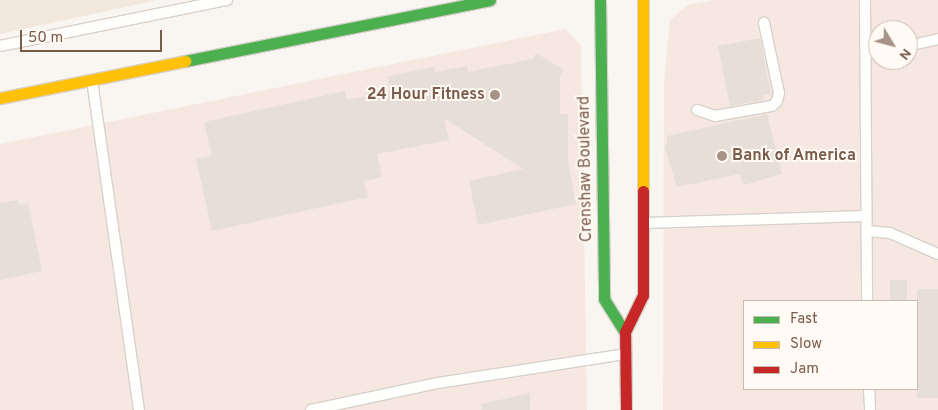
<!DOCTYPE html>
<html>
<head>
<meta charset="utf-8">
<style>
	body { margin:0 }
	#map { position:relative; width:938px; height:410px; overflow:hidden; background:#f9f5f0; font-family:Overpass,sans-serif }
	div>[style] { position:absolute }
	.residential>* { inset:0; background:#f2e8de }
	.commercial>* { inset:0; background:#f6e8e1 }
	.building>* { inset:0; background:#e6ded7; transform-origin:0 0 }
	.roads { filter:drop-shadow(1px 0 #d7d1cb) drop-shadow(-1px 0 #d7d1cb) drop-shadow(0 1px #d7d1cb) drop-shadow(0 -1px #d7d1cb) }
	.lane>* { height:10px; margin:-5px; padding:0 5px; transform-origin:5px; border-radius:5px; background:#fefefd }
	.fast>* { height:11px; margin:-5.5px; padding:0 5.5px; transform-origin:5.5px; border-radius:5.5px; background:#4caf50 }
	.slow>* { height:11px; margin:-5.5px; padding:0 5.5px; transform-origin:5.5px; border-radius:5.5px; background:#ffc107 }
	.jam>* { height:11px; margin:-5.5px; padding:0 5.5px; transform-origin:5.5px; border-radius:5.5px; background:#c62828 }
	.dots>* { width:14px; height:14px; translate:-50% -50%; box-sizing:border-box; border:2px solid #fffaf3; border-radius:50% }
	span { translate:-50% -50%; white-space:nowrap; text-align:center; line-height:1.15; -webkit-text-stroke:4px #fffaf3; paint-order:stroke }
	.poi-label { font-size:16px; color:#7a5c4d; font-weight:700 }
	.right { translate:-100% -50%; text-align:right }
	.left { translate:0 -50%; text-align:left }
	.street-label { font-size:16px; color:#7a5c4d }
	.legend { position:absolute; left:743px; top:300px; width:175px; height:90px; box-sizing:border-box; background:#fffaf3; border:1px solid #cabbb1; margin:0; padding:6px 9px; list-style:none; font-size:15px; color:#7a5c4d }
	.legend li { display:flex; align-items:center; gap:10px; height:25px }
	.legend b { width:25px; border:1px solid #cabbb1 }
	.north { position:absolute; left:868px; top:20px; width:50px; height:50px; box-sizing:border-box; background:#fffaf3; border:1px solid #cabbb1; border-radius:50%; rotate:127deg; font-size:14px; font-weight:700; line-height:20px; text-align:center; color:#7a5c4d }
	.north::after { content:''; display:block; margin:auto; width:18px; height:22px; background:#a69286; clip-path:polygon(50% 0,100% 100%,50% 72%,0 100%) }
	.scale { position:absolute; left:20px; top:30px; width:142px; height:22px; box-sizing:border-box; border:2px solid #7a5c4d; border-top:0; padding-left:6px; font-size:15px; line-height:18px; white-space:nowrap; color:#7a5c4d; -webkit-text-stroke:4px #fffaf3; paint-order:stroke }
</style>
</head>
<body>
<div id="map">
	<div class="residential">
		<i style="clip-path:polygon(0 0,158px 0,0 34px)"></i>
	</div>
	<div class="commercial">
		<i style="clip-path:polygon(evenodd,714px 0,938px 0,938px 410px,663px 410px,664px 82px,670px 20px,688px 5px,714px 0,878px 30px,908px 30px,908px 60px,878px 60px,878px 30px,714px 0,744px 301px,917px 301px,917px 389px,744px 389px,744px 301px)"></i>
		<i style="clip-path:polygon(565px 29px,581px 45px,587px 410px,0 410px,0 144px)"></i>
	</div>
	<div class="building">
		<i style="clip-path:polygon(760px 38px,771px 94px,763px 95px,764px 100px,730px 106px,718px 46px)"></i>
		<i style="clip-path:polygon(536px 53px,564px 70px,560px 76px,560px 114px,568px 114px,568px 161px,576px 204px,478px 225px,469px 181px,523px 169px,444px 118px,449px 140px,377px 154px,382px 177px,364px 181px,368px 197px,212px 231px,196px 159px,212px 156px,204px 122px,345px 91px,347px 100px,390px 91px,387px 76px,434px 67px,435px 72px,467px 66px,468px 72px,533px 59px)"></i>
		<i style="clip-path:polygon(767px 114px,782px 174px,744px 185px,740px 174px,677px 187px,664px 145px,667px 145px,667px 136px)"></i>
		<i style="clip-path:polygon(18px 200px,19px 205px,28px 203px,42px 271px,0 280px,0 203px)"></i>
		<i style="left:890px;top:280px;width:17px;height:21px"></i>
		<i style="left:938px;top:289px;width:109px;height:21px;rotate:90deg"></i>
		<i style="clip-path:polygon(530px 393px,530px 410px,482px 410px,481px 404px)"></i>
	</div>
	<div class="roads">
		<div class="lane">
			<i style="left:865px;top:0;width:301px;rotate:89.6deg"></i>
			<i style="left:0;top:46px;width:232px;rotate:-11.5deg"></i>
			<i style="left:908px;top:46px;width:31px;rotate:-13deg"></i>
			<i style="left:866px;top:53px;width:12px;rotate:-9deg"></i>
			<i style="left:92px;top:80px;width:333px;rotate:81.9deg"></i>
			<i style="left:697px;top:110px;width:19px;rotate:18deg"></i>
			<i style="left:715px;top:116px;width:58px;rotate:-10deg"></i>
			<i style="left:772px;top:106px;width:7px;rotate:-45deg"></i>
			<i style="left:777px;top:101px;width:8px;rotate:-76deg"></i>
			<i style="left:779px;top:93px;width:72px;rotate:-102.1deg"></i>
			<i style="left:644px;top:223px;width:222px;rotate:-1.8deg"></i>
			<i style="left:867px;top:231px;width:23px;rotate:5deg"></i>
			<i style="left:890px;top:233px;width:52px;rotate:23.6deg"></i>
			<i style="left:869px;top:389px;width:21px;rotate:87deg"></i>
			<i style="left:311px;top:410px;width:130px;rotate:-12deg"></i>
			<i style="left:438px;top:383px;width:189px;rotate:-8.8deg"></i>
		</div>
		<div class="fast">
			<i style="left:600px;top:0;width:299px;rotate:89.2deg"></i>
			<i style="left:604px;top:299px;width:39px;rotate:58deg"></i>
			<i style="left:185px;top:61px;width:311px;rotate:-11.3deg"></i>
		</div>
		<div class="slow">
			<i style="left:643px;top:0;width:191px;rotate:90deg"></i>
			<i style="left:0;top:98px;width:189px;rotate:-11.3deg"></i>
		</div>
		<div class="jam">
			<i style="left:626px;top:410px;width:78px;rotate:-90.7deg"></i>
			<i style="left:625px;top:332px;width:41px;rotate:-64.1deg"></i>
			<i style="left:643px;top:295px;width:104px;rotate:-90deg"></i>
		</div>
	</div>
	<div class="dots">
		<i style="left:495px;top:95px;background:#a69286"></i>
		<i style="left:722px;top:156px;background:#a69286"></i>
	</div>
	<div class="poi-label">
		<span class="right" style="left:485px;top:95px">24 Hour Fitness</span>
		<span class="left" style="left:732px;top:156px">Bank of America</span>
	</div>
	<div class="street-label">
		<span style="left:586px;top:169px;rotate:-91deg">Crenshaw Boulevard</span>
	</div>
	<ul class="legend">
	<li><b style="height:6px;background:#4caf50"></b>Fast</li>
	<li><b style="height:6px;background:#ffc107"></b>Slow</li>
	<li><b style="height:6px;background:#c62828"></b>Jam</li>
	</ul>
	<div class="north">N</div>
	<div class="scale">50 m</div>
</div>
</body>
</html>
